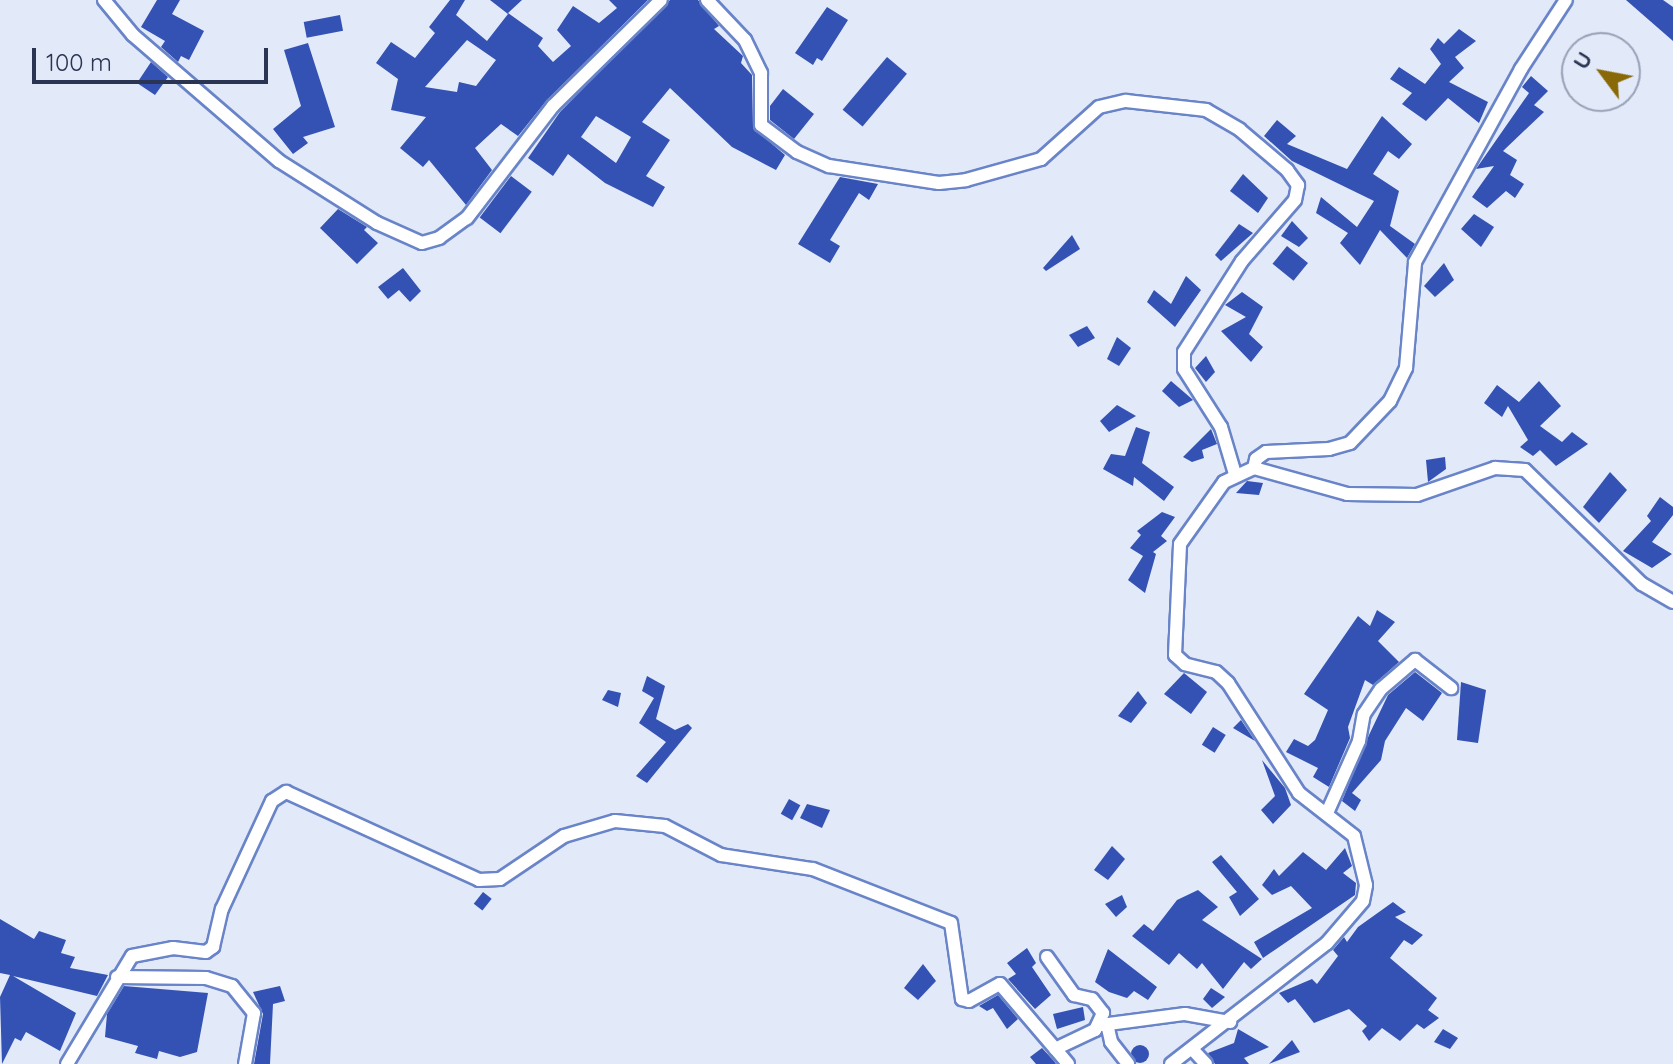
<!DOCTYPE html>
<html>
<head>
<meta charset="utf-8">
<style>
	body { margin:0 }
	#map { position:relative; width:1673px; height:1064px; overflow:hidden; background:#e2e9f8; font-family:Quicksand,sans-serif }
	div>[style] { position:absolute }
	.building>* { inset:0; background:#3352b3; transform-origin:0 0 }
	.round { border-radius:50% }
	.roads { filter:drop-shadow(2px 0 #6984c9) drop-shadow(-2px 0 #6984c9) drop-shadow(0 2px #6984c9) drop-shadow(0 -2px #6984c9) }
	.street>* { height:12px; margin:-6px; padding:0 6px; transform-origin:6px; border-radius:6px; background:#fff }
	span { translate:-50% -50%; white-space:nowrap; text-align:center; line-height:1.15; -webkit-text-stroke:8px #e2e9f8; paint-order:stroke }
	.north { position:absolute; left:1561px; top:32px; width:80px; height:80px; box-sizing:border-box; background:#e2e9f8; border:2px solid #98a1b6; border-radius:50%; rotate:302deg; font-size:22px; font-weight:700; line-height:32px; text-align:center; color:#2a3553 }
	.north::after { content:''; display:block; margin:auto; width:28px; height:36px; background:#896907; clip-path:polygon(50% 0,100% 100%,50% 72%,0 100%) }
	.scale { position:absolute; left:32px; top:48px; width:236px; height:36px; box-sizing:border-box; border:4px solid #2a3553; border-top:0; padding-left:10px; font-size:24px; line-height:28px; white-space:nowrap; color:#2a3553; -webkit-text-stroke:6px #e2e9f8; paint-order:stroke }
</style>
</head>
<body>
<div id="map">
	<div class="building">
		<i style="clip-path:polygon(157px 0,180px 0,172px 14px,204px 31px,189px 60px,181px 56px,178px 62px,161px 47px,165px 41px,141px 27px)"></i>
		<i style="clip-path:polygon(evenodd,450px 0,465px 0,456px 15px,487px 41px,508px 14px,490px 0,522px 0,508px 13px,543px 38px,538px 46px,553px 62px,571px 46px,557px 30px,573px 6px,599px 23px,617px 8px,609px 0,648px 0,547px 100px,518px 136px,501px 124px,475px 148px,492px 170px,466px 205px,429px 160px,423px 167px,400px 148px,426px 117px,391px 110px,398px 79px,376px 63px,391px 42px,415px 58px,435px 33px,429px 27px,450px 0,467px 40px,496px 60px,476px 86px,459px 82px,457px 92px,425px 87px,467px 40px)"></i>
		<i style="clip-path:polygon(evenodd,670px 0,698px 0,719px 26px,714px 29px,743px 56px,741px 63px,752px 75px,753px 128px,785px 155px,776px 170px,732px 147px,670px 88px,642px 122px,670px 140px,646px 176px,665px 187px,653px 207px,605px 183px,568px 154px,553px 176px,528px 158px,560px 112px,670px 0,596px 116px,631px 137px,616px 163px,581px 137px,596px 116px)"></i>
		<i style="clip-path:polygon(1626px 0,1663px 0,1673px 7px,1673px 41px)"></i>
		<i style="clip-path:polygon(827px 7px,848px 20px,822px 61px,817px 58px,813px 65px,795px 53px)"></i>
		<i style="left:340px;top:15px;width:16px;height:37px;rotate:79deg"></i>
		<i style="clip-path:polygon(1459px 29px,1476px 41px,1455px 57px,1464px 68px,1449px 82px,1488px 102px,1479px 123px,1448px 98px,1426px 121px,1402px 104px,1412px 93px,1390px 79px,1399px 67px,1425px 84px,1441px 64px,1430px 49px,1438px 38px,1444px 44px)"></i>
		<i style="clip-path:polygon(308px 43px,335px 127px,303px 137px,308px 143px,293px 154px,273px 129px,301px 106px,284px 50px)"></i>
		<i style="left:887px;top:57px;width:26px;height:69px;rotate:40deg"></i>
		<i style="clip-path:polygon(151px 62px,168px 77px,155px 95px,137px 83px)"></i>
		<i style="clip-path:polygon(1531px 76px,1548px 91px,1534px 105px,1544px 112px,1503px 151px,1517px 160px,1510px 175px,1524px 184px,1515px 198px,1506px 191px,1487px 208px,1472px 197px,1494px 166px,1476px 169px,1529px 93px,1522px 87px)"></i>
		<i style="clip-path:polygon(783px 89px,814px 114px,794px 139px,770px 120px,770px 106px)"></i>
		<i style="clip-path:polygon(1382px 116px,1412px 144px,1399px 159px,1388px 151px,1373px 174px,1399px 191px,1390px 226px,1415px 244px,1407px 258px,1380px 230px,1360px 265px,1340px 243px,1348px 233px,1316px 213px,1321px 197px,1357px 227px,1374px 201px,1292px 161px,1264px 136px,1277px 120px,1296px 136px,1287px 144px,1347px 169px)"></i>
		<i style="clip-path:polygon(1243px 174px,1268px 198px,1258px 213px,1230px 191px)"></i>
		<i style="left:511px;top:176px;width:26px;height:52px;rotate:37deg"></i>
		<i style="clip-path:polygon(840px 177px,878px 184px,869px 200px,859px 193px,830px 240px,840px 246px,830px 263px,798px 244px)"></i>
		<i style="clip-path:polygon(338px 209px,367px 227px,364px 230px,378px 243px,357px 264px,320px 228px)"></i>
		<i style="clip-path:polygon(1474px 214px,1494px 227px,1481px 247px,1461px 229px)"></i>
		<i style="clip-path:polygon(1292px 221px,1308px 238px,1299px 247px,1281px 236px)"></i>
		<i style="clip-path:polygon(1239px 224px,1253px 233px,1221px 261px,1215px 255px)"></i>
		<i style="clip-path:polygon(1072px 235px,1080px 249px,1046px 271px,1043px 268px)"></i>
		<i style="left:1287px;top:246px;width:27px;height:23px;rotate:39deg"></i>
		<i style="clip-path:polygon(1444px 263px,1454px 280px,1435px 297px,1424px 286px)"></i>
		<i style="clip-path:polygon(403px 268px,421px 291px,410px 302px,399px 290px,388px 299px,378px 287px)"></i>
		<i style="clip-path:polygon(1186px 276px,1201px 290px,1175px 327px,1147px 302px,1154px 290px,1171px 304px)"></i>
		<i style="clip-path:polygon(1242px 292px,1263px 307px,1249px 334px,1263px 347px,1251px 362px,1221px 331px,1246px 317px,1225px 305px)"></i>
		<i style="clip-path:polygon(1087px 326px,1095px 338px,1078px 347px,1069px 335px)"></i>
		<i style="clip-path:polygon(1117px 337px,1131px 348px,1119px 366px,1107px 359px)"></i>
		<i style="clip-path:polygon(1206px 356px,1215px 372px,1206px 382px,1195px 368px)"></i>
		<i style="clip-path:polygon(1171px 381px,1192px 399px,1193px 400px,1179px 407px,1162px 391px)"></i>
		<i style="clip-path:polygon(1539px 381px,1561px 406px,1540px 426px,1562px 442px,1572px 432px,1588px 444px,1556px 466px,1540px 450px,1533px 456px,1520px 447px,1528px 440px,1508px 406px,1502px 417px,1484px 403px,1497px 385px,1519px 402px)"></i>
		<i style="clip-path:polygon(1117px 405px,1136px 416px,1109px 432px,1100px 421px)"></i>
		<i style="clip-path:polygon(1136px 427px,1150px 432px,1142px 463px,1174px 487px,1164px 501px,1134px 477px,1133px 486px,1103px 469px,1111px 454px,1125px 456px)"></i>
		<i style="clip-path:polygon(1211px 429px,1217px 444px,1202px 450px,1204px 458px,1192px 462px,1183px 457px)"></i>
		<i style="clip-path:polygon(1445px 457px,1446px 469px,1428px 482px,1426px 460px)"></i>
		<i style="clip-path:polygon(1610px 472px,1627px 490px,1599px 523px,1583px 507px)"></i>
		<i style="clip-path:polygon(1247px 481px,1263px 483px,1259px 495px,1236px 493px)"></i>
		<i style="clip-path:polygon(1660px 497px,1673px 507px,1673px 515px,1652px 542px,1672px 554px,1652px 568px,1623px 551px,1651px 521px,1647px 516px)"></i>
		<i style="clip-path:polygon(1162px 512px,1175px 517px,1161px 536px,1167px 541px,1153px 552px,1156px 554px,1145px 593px,1128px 580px,1143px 556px,1130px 548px,1141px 535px,1137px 531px)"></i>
		<i style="clip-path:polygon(1377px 610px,1395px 622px,1378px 641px,1399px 662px,1373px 685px,1365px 680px,1348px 727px,1350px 738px,1329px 787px,1313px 777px,1318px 768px,1286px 752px,1294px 739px,1308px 746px,1315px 740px,1328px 710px,1304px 694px,1358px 616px,1370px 626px)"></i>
		<i style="clip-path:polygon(1415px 672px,1442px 693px,1423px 721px,1406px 708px,1385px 741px,1381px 760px,1352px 793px,1361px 800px,1355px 811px,1342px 801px,1369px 735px,1388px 695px)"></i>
		<i style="clip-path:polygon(1184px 673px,1207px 692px,1191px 714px,1164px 694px)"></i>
		<i style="clip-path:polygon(647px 676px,665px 686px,656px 719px,675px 730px,688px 724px,692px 728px,647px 783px,636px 776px,666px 742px,639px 723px,654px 698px,642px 691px)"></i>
		<i style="clip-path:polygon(1461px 682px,1486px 690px,1478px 743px,1457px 740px)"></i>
		<i style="clip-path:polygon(608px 690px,621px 693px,618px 707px,602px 700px)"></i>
		<i style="clip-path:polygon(1138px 691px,1147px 703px,1131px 723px,1118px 716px)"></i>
		<i style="clip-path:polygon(1241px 720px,1255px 741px,1233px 728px)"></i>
		<i style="left:1213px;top:727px;width:15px;height:21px;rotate:32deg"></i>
		<i style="clip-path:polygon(1262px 760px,1285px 788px,1291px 805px,1273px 824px,1261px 810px,1275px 796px)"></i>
		<i style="left:789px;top:799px;width:13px;height:17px;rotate:29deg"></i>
		<i style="clip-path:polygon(807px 804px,830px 810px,822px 828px,800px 818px)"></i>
		<i style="clip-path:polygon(1112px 846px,1125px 859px,1108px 880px,1094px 870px)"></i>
		<i style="clip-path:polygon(1345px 848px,1352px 866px,1343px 873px,1356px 883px,1355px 895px,1263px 958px,1254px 942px,1312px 908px,1291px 886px,1272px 895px,1262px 885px,1274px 869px,1279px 876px,1303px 852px,1326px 870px)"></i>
		<i style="clip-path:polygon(1221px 855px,1259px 899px,1240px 916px,1229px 897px,1237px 892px,1212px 862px)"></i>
		<i style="clip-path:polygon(1198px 890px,1218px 907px,1202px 920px,1262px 959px,1251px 969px,1244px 962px,1223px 989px,1202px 963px,1197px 969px,1179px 953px,1169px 965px,1132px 936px,1144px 924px,1153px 931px,1177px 900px)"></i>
		<i style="left:483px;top:892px;width:11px;height:15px;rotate:38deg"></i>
		<i style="clip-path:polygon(1122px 895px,1127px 907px,1116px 917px,1105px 904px)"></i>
		<i style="clip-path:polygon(1393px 902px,1406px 912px,1395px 917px,1423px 935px,1412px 945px,1404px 940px,1390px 958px,1437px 998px,1428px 1010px,1439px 1018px,1424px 1029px,1417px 1024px,1400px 1041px,1382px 1028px,1369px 1041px,1362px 1031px,1367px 1026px,1349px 1009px,1314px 1023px,1295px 999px,1288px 1003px,1279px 993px,1312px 979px,1317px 984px,1338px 956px,1333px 950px,1344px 937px,1347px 942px,1358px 927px)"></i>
		<i style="clip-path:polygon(0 919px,34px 939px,39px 931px,66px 940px,61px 953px,75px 957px,70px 968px,108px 975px,97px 996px,13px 976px,76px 1013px,60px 1051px,26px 1032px,21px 1041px,15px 1038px,2px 1064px,0 997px,10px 975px,0 973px)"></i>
		<i style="clip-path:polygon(1027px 948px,1036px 963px,1032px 967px,1051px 995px,1035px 1009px,1008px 979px,1016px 974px,1007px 963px)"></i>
		<i style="clip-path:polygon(1108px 949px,1157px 987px,1148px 1000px,1134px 991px,1127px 998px,1109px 992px,1095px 982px)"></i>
		<i style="clip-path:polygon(923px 964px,936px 981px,918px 1000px,904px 988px)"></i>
		<i style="clip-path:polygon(124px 986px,208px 993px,197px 1052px,180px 1057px,159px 1051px,157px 1059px,135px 1053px,138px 1046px,105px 1037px,107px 1014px)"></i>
		<i style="clip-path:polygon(280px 986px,285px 1001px,273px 1004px,270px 1064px,254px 1064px,263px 1014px,253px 992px)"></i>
		<i style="clip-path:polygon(1211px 988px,1225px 997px,1212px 1008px,1203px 999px)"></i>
		<i style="clip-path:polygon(998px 995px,1018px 1019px,1007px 1029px,993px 1008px,987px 1011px,979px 1006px)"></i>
		<i style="clip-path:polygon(1083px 1007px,1085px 1020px,1057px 1029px,1053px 1014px)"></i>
		<i style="clip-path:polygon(1238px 1029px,1269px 1047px,1244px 1058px,1249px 1064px,1215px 1064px,1208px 1053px,1234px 1043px)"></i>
		<i style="clip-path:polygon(1443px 1029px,1458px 1038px,1450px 1049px,1434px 1042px)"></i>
		<i style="clip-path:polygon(1292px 1040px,1300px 1052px,1269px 1064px)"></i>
		<i class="round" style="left:1131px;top:1045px;width:18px;height:18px"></i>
		<i style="clip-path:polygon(1042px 1048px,1054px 1061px,1056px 1064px,1036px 1064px,1030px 1057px)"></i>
	</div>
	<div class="roads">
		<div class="street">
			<i style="left:104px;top:0;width:45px;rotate:50.4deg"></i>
			<i style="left:133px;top:35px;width:193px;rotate:40.8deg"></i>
			<i style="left:279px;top:161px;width:116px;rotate:32.3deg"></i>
			<i style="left:377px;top:223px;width:49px;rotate:24deg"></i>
			<i style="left:422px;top:243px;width:18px;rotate:-16deg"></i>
			<i style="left:439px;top:238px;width:34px;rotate:-36deg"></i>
			<i style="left:467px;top:218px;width:141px;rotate:-52.5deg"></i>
			<i style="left:553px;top:106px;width:151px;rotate:-44.5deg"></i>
			<i style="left:707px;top:0;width:55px;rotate:46.5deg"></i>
			<i style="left:745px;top:40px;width:37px;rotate:64deg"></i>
			<i style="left:761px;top:73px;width:52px;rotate:90deg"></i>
			<i style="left:761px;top:125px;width:45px;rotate:36.9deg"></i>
			<i style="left:797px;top:152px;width:35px;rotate:24deg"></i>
			<i style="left:829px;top:166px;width:111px;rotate:8.8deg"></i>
			<i style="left:939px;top:183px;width:27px;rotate:-6deg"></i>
			<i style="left:966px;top:180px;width:78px;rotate:-15.6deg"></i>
			<i style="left:1041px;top:159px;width:78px;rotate:-41.9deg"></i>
			<i style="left:1099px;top:107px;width:28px;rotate:-13deg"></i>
			<i style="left:1126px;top:101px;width:81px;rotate:6.4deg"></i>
			<i style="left:1206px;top:110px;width:39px;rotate:30deg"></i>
			<i style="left:1240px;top:130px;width:62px;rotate:40.4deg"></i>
			<i style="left:1287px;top:170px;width:19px;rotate:54deg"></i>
			<i style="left:1298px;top:185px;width:15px;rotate:101deg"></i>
			<i style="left:1295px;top:200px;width:81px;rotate:131deg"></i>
			<i style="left:1242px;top:261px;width:108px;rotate:122.5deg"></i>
			<i style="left:1184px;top:352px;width:17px;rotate:90deg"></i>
			<i style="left:1184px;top:369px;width:69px;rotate:57.5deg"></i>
			<i style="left:1221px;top:427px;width:49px;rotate:73.4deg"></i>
			<i style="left:1254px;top:468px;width:9px;rotate:-77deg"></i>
			<i style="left:1256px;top:459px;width:12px;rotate:-35deg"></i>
			<i style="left:1266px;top:452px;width:63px;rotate:-2.7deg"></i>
			<i style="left:1329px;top:449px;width:22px;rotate:-16deg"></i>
			<i style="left:1350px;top:443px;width:58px;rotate:-46.4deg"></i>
			<i style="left:1390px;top:401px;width:37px;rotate:-64deg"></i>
			<i style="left:1406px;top:368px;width:106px;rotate:-85.1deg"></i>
			<i style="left:1415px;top:262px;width:220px;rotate:-61.2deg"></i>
			<i style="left:1521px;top:69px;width:82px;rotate:-56.9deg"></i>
			<i style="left:1327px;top:813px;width:79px;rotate:-66deg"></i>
			<i style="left:1359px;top:741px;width:27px;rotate:-80deg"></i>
			<i style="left:1364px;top:714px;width:30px;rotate:-56deg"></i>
			<i style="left:1381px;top:689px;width:45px;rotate:-40.5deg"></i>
			<i style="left:1415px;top:660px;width:46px;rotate:37.9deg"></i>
			<i style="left:1047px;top:957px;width:47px;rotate:54.6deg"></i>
			<i style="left:1074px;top:995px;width:18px;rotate:13deg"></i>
			<i style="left:1092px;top:999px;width:18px;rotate:52deg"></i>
			<i style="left:1103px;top:1013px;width:19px;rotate:115deg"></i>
			<i style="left:1095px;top:1030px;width:44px;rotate:154.6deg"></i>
			<i style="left:117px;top:977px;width:89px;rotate:0.6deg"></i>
			<i style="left:206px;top:978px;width:27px;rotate:17deg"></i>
			<i style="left:232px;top:986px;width:35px;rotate:51deg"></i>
			<i style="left:254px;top:1013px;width:52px;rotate:100deg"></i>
			<i style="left:1107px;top:1024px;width:18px;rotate:77deg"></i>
			<i style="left:1111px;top:1042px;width:28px;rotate:52deg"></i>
			<i style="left:1101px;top:1025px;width:85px;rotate:-7.5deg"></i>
			<i style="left:1185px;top:1014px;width:46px;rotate:10.1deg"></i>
			<i style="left:1193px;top:1050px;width:19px;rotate:47deg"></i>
			<i style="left:67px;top:1064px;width:126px;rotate:-59deg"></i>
			<i style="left:132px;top:956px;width:42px;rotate:-11deg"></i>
			<i style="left:173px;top:948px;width:33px;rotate:7deg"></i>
			<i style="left:206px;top:952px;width:9px;rotate:-36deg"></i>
			<i style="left:213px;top:947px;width:39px;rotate:-77deg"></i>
			<i style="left:222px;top:909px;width:119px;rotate:-65.2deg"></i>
			<i style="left:272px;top:801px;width:17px;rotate:-33deg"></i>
			<i style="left:286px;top:792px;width:212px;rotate:24.5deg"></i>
			<i style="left:479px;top:880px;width:21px;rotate:-3deg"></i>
			<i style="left:500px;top:879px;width:77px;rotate:-33.9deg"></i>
			<i style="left:564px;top:836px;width:53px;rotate:-16.4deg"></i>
			<i style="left:615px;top:821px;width:50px;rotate:5.7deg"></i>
			<i style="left:665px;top:826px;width:63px;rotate:27.4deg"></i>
			<i style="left:721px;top:855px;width:93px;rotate:8.7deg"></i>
			<i style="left:813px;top:869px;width:148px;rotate:21.4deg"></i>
			<i style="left:951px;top:923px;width:77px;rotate:81.8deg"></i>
			<i style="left:962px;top:999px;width:7px;rotate:16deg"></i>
			<i style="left:969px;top:1001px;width:35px;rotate:-29deg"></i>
			<i style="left:1000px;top:984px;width:105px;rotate:49.6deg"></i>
			<i style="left:1171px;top:1064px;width:197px;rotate:-37.8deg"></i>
			<i style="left:1327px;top:943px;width:55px;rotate:-49.4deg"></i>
			<i style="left:1363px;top:901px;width:16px;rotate:-79deg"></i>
			<i style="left:1366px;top:885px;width:50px;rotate:-103.8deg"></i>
			<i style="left:1354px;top:836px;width:70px;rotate:-142deg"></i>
			<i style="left:1299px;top:793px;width:131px;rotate:-122.8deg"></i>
			<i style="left:1228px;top:683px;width:16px;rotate:-137deg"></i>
			<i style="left:1216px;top:672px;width:32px;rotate:-166deg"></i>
			<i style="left:1185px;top:664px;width:13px;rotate:-138deg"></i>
			<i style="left:1175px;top:655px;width:111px;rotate:-87.4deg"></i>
			<i style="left:1180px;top:544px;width:76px;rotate:-54.6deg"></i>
			<i style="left:1224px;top:482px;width:33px;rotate:-25deg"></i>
			<i style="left:1254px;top:468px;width:97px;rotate:15.6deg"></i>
			<i style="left:1347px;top:494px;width:70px;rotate:0.8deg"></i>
			<i style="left:1417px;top:495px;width:83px;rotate:-19.1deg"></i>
			<i style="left:1495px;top:468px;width:30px;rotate:4deg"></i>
			<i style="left:1525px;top:470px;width:163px;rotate:44.3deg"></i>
			<i style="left:1642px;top:584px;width:36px;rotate:30deg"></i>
		</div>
	</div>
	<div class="north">U</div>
	<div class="scale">100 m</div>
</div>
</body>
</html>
